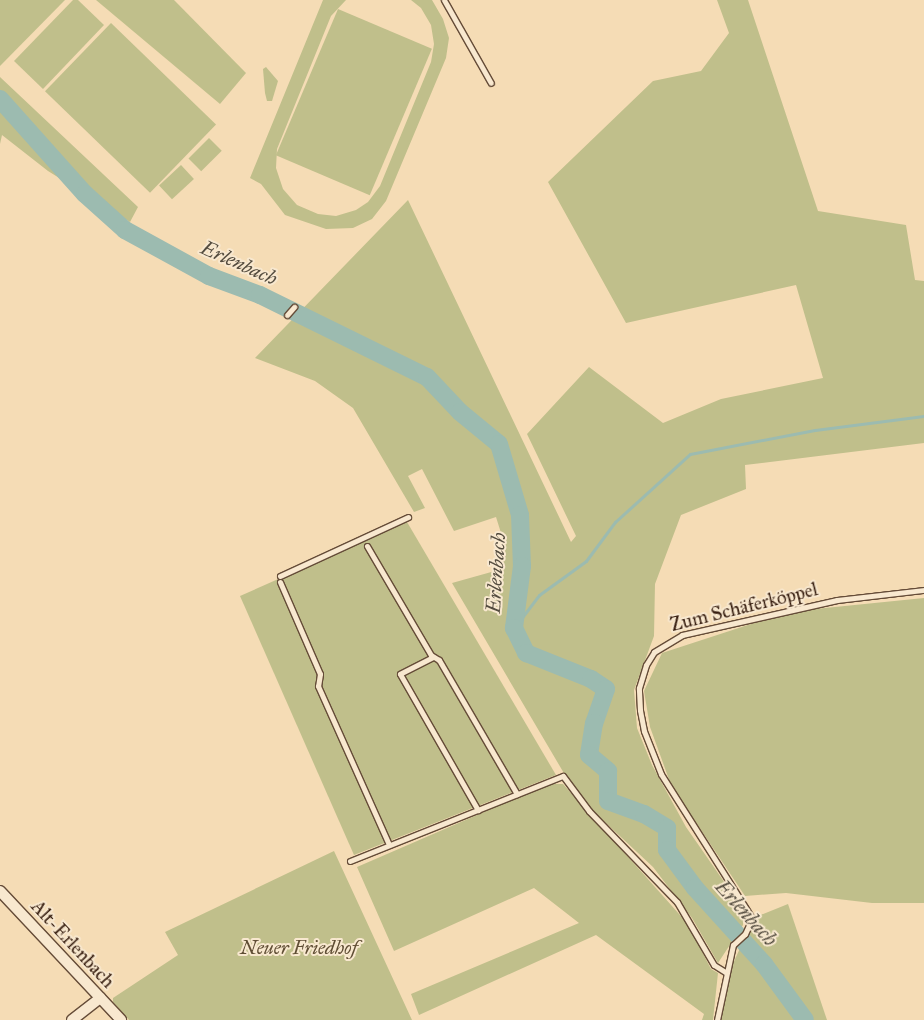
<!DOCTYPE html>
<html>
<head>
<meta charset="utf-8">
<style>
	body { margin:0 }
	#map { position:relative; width:924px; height:1020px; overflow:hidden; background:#f5dcb5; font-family:"IM FELL Great Primer",serif }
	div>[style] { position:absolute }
	.green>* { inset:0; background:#c0bf8b; transform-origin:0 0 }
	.stream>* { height:3px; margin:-1.5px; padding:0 1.5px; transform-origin:1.5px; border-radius:1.5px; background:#9cbbb0 }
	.river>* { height:18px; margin:-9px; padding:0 9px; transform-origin:9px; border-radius:9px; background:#9cbbb0 }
	.roads { filter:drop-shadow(1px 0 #654c38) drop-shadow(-1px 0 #654c38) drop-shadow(0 1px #654c38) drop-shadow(0 -1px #654c38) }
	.service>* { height:5px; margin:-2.5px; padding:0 2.5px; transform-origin:2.5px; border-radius:2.5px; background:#f8e8cf }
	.minor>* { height:10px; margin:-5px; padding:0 5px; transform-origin:5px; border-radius:5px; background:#f8e8cf }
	span { translate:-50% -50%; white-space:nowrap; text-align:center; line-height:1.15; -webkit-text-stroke:4px #f8e8cf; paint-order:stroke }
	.street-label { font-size:19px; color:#351c0e }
	.park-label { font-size:19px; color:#5f4d34; font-style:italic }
	.water-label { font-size:20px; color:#544c3f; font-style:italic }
</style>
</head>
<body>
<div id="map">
	<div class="green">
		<i style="clip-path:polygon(0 0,65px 0,0 66px)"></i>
		<i style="clip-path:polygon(73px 0,78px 0,104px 25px,43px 89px,14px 61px)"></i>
		<i style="clip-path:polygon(96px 0,174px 0,246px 73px,220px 104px)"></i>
		<i style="clip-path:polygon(323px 0,346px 0,331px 16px,277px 149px,276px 168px,283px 189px,297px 205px,318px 214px,336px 216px,356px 210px,368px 202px,380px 186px,431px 62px,434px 44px,431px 25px,421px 8px,411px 0,432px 0,443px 19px,449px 38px,446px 58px,386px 201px,372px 219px,353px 228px,326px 229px,285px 215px,261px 184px,250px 178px)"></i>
		<i style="clip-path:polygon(717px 0,748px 0,818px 211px,906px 225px,915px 280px,924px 281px,924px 443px,745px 465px,746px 489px,681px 515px,655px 584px,654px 636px,634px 690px,637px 728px,652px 765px,686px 827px,743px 909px,743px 925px,718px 963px,692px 918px,653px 867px,592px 810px,565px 775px,452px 583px,502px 569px,501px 533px,496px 517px,454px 531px,422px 469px,408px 476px,425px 508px,414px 512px,353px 408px,315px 381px,255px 358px,408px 200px,571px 542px,576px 536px,527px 434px,589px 367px,663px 423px,721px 399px,823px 378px,796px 285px,626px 323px,548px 182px,653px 81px,701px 71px,729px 33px)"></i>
		<i style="left:338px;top:9px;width:102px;height:159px;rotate:23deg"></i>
		<i style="left:111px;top:23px;width:146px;height:95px;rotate:44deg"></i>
		<i style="clip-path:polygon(266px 67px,278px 81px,272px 101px,267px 101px,265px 93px,263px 69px)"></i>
		<i style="clip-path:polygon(0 77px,138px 207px,130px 222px,48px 171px,2px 135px,0 144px)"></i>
		<i style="left:209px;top:138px;width:18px;height:29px;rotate:45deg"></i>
		<i style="left:181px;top:165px;width:19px;height:30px;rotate:47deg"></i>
		<i style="clip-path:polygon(407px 522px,556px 775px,354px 855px,240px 596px)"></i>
		<i style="clip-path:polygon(924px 598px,924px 903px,872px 903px,786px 893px,745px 896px,671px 785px,650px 727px,644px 691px,662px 653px,754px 623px,815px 609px)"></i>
		<i style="clip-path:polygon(549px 784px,563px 784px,688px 924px,711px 969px,718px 973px,713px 1020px,702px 1020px,704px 1014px,596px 935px,419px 1015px,411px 994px,579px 923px,534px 888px,394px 951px,357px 867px)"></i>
		<i style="clip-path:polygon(334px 851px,412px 1020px,129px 1020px,113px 1002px,113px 998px,178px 955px,165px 932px)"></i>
		<i style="clip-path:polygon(788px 904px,827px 1020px,721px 1020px,730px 970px,742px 944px,758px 916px)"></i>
	</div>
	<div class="stream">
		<i style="left:514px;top:628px;width:41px;rotate:-52.9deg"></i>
		<i style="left:539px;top:595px;width:58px;rotate:-35.9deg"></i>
		<i style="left:586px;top:561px;width:49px;rotate:-53.4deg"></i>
		<i style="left:615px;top:522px;width:101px;rotate:-42.2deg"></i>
		<i style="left:690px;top:454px;width:127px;rotate:-10.9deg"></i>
		<i style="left:815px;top:430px;width:110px;rotate:-7.3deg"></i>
	</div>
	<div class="river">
		<i style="left:0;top:99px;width:127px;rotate:48.2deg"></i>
		<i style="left:85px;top:194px;width:54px;rotate:42deg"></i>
		<i style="left:125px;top:230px;width:96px;rotate:28.7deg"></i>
		<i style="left:209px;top:276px;width:54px;rotate:20.4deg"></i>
		<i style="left:260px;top:295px;width:186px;rotate:26.2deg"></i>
		<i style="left:427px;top:377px;width:48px;rotate:46.7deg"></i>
		<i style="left:460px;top:412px;width:50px;rotate:39.4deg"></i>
		<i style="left:499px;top:444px;width:74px;rotate:73.5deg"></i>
		<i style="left:520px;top:515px;width:51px;rotate:87.8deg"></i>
		<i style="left:522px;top:566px;width:63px;rotate:97.4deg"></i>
		<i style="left:514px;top:628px;width:28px;rotate:64deg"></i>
		<i style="left:526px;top:653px;width:70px;rotate:21.8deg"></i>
		<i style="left:591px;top:679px;width:18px;rotate:34deg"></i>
		<i style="left:606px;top:689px;width:36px;rotate:109deg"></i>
		<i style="left:594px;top:723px;width:32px;rotate:99deg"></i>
		<i style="left:589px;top:755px;width:25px;rotate:40deg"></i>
		<i style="left:608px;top:771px;width:30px;rotate:90deg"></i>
		<i style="left:608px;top:801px;width:38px;rotate:20deg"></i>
		<i style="left:644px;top:814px;width:27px;rotate:31deg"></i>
		<i style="left:667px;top:828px;width:22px;rotate:90deg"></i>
		<i style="left:667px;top:850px;width:47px;rotate:53.6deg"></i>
		<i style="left:695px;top:888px;width:103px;rotate:47.8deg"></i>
		<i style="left:764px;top:964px;width:69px;rotate:53.8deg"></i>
	</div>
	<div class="roads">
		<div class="service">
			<i style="left:444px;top:0;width:95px;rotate:60.5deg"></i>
			<i style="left:287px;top:315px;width:11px;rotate:-49deg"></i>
			<i style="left:367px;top:546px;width:126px;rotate:59.6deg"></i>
			<i style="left:431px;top:655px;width:9px;rotate:32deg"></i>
			<i style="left:439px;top:660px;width:155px;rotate:59.8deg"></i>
			<i style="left:280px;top:576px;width:141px;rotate:-24.7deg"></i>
			<i style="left:280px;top:582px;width:100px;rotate:66.5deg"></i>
			<i style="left:320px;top:674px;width:12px;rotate:99deg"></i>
			<i style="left:318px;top:686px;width:174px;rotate:65.9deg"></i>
			<i style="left:433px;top:657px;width:37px;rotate:153deg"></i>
			<i style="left:400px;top:674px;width:157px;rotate:60.2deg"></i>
			<i style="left:350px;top:861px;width:229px;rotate:-21.8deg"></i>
			<i style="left:563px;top:776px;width:44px;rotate:53.4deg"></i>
			<i style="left:589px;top:811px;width:127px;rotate:46deg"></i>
			<i style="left:677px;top:902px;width:73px;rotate:59.6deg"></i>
			<i style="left:714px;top:965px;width:13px;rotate:32deg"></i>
			<i style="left:717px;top:1020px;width:77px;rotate:-78deg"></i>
			<i style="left:733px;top:945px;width:16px;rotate:-43deg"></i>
			<i style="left:745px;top:934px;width:17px;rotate:-66deg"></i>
			<i style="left:752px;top:918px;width:170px;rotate:-122.3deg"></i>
			<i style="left:661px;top:774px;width:46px;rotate:-111.6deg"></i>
			<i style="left:644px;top:731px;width:21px;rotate:-101deg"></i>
			<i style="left:640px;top:710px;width:22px;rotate:-93deg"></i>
			<i style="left:639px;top:688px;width:24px;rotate:-73deg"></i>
			<i style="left:646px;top:665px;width:15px;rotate:-58deg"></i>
			<i style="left:654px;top:652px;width:33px;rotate:-31deg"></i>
			<i style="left:682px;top:635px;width:159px;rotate:-12.7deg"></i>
			<i style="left:837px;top:600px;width:88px;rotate:-6.6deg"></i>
		</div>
		<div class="minor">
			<i style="left:0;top:891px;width:177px;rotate:46.8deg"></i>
			<i style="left:72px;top:1020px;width:36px;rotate:-38deg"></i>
		</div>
	</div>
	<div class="street-label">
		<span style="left:744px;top:607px;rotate:-14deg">Zum Schäferköppel</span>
		<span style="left:73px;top:944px;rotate:47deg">Alt-Erlenbach</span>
	</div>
	<div class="park-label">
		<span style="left:299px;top:948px">Neuer Friedhof</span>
	</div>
	<div class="water-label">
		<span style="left:239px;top:263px;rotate:24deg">Erlenbach</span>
		<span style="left:496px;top:573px;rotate:-86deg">Erlenbach</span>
		<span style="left:746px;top:913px;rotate:48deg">Erlenbach</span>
	</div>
</div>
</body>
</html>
